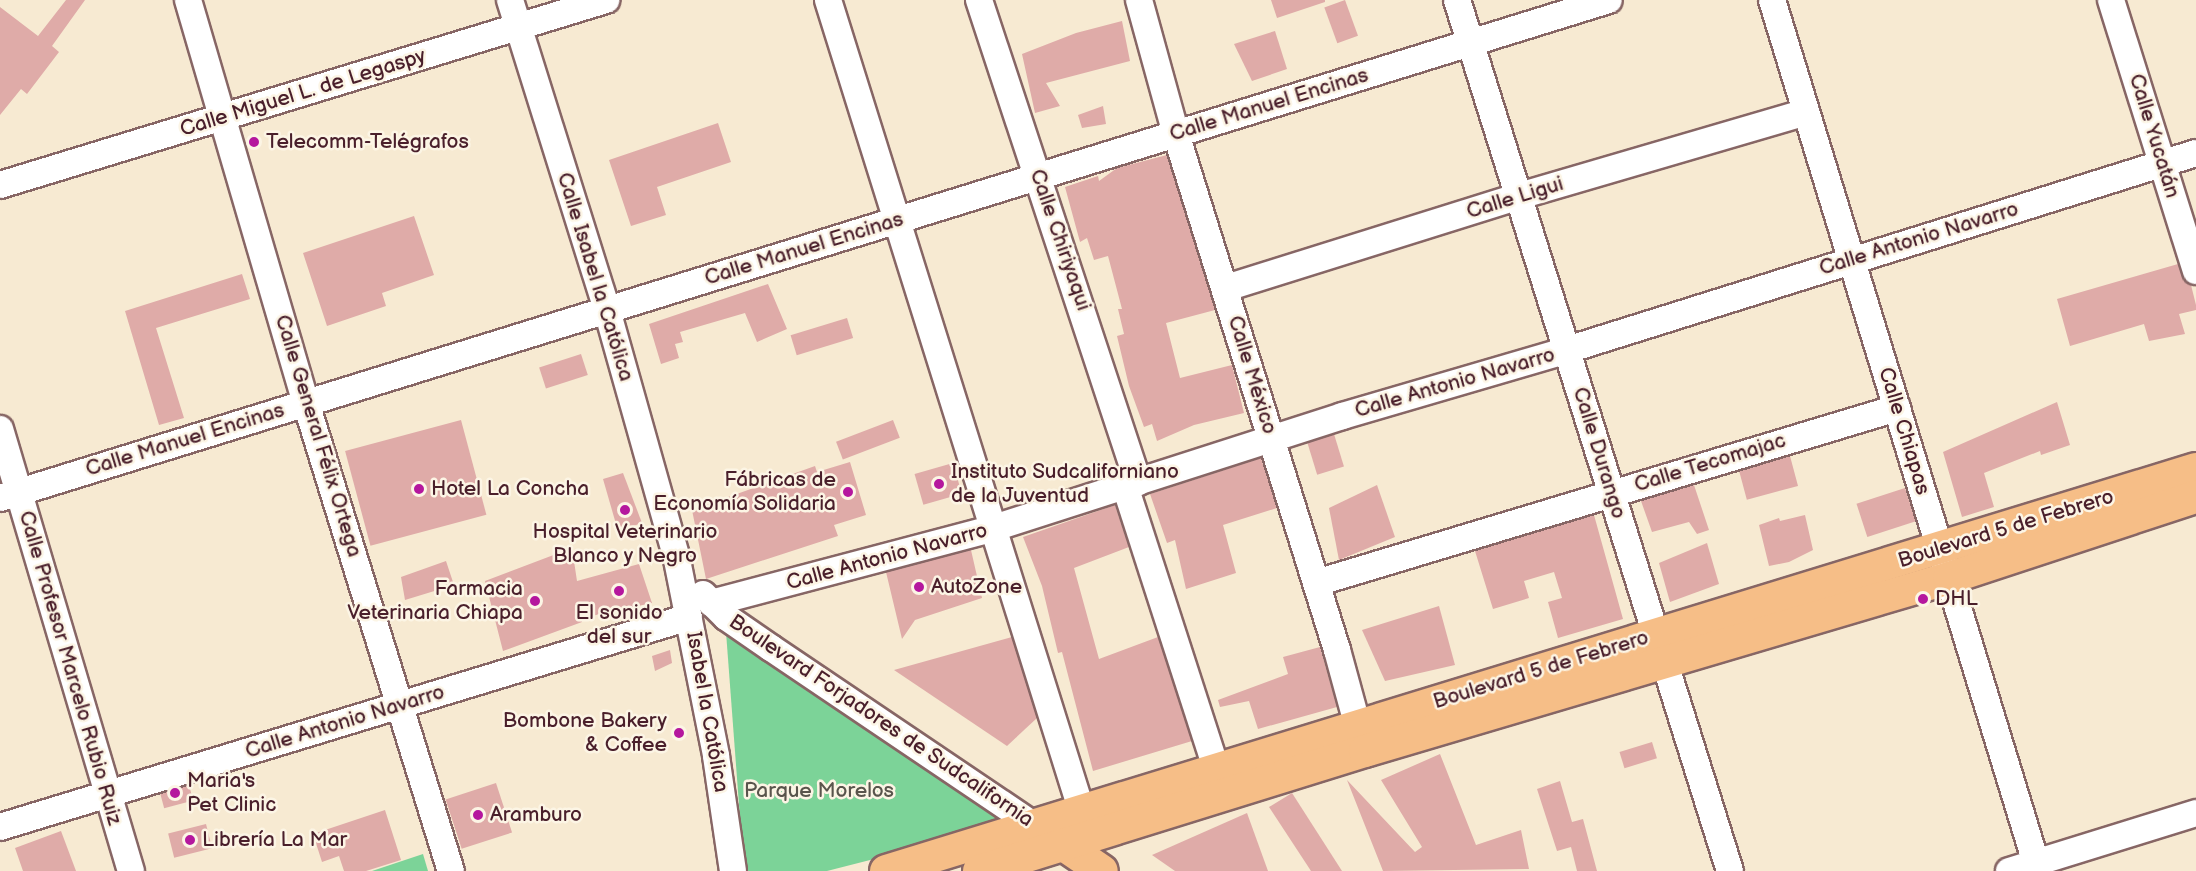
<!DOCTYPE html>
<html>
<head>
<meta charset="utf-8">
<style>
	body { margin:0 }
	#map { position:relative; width:2196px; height:871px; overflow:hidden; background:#f7ead2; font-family:"Balsamiq Sans",sans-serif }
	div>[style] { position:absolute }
	.green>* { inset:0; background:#7cd398 }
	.building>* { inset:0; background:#dfaba8; transform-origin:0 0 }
	.roads { filter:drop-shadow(2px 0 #876665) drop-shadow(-2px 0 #876665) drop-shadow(0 2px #876665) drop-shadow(0 -2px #876665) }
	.minor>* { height:26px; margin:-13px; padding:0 13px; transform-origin:13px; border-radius:13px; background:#fff }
	.major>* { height:32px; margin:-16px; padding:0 16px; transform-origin:16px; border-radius:16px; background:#f6be87 }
	.dots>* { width:16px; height:16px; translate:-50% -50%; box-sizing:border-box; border:3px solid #fcf5e5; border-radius:50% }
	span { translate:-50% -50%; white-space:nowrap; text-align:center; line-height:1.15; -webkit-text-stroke:5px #fcf5e5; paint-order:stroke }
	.street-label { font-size:21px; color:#4a1f2b }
	.poi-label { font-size:21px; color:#4a1f2b }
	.left { translate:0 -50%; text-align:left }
	.right { translate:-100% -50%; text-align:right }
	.park-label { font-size:21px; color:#59554c }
</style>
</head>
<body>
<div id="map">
	<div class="green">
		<i style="clip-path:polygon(726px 632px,1015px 823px,827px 871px,744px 871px)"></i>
		<i style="clip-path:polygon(423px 854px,428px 871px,372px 871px)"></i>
	</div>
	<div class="building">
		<i style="clip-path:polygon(66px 0,85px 0,52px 46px,59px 52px,27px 94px,21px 89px,0 115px,0 7px,38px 36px)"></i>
		<i style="clip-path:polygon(1271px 0,1325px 0,1325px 2px,1277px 18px)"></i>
		<i style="left:1345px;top:0;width:38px;height:22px;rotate:70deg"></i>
		<i style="clip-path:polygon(1122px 21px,1130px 61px,1046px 83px,1060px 106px,1035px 113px,1022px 54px,1076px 33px)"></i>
		<i style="clip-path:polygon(1275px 31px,1287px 69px,1252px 81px,1234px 44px)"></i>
		<i style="clip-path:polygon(1103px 106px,1106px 124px,1082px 128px,1078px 115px)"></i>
		<i style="clip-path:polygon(718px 123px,731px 162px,657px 187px,666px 215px,631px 226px,609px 160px)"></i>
		<i style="clip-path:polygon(1167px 155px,1215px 310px,1166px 323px,1180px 378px,1232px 365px,1244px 413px,1194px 425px,1157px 441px,1152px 424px,1144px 427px,1129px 386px,1117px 336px,1124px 334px,1118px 309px,1122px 309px,1108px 256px,1094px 260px,1087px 238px,1080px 242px,1065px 187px,1098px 176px,1099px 181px,1117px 168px)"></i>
		<i style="clip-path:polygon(414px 216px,434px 275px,382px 293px,386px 306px,327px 326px,303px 253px)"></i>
		<i style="clip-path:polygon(2178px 264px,2182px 276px,2191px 285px,2196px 305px,2196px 310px,2179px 314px,2185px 334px,2149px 341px,2144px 324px,2070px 346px,2057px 299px)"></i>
		<i style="clip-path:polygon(242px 274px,250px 299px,156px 328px,184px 418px,159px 425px,125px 311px)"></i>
		<i style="clip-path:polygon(768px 284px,787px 329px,757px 342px,745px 313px,680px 332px,683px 342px,675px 344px,679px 358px,661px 364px,649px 324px)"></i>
		<i style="left:847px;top:318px;width:21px;height:59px;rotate:73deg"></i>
		<i style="left:581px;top:354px;width:22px;height:44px;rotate:72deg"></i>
		<i style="clip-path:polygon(2057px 402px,2070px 445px,2041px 455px,2040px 451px,1984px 473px,1994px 507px,1962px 517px,1943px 452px)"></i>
		<i style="left:461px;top:420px;width:98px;height:120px;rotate:75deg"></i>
		<i style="left:893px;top:420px;width:19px;height:61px;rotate:69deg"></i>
		<i style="left:1334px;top:434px;width:34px;height:28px;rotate:73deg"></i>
		<i style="left:1790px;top:456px;width:31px;height:53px;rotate:75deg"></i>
		<i style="clip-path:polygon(1261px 458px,1277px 508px,1223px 525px,1236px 573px,1186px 589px,1175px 540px,1167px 543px,1150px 494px)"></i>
		<i style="clip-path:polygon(850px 462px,866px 515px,834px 525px,838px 536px,706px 579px,692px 510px,815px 466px,817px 472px)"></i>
		<i style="left:953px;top:463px;width:32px;height:40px;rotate:74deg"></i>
		<i style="clip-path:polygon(623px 473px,642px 523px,618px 531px,603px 479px)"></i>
		<i style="clip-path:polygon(1377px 485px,1395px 537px,1339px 560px,1329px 508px)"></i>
		<i style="clip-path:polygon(1694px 485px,1709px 530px,1697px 534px,1689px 522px,1652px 532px,1641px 501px)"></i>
		<i style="left:1905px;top:488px;width:35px;height:51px;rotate:72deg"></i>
		<i style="clip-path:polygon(1115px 505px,1129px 547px,1074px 568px,1099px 659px,1158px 637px,1192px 741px,1093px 771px,1062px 652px,1058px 653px,1042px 586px,1023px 537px)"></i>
		<i style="clip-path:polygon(1594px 515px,1623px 619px,1558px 638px,1548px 602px,1562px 598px,1554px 572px,1524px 581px,1529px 598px,1493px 609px,1475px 551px)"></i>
		<i style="clip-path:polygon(1805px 515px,1813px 550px,1789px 562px,1769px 566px,1759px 525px,1779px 518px,1780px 521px)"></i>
		<i style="clip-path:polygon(1707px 543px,1719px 584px,1670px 602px,1659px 563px)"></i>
		<i style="clip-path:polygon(572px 548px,577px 581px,639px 564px,652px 603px,582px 618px,582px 622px,503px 651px,485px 581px)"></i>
		<i style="clip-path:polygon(971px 550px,982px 598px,915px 620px,902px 639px,886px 572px)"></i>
		<i style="clip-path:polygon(446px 561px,454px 585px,405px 600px,401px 577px)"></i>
		<i style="clip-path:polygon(1439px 606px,1455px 665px,1385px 681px,1362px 630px)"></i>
		<i style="clip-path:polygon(1012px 637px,1037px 718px,1007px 746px,894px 670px)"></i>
		<i style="clip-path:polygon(1320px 647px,1337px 707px,1258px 729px,1249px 701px,1220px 707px,1218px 700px,1288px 674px,1283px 657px)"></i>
		<i style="clip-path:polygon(670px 650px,672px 663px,655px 671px,652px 656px)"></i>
		<i style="left:1652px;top:742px;width:17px;height:34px;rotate:73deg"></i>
		<i style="clip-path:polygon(1440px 754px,1476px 845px,1521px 830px,1529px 869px,1383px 871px,1347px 780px,1415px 852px,1422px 847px,1381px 780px)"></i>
		<i style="clip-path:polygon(1560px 781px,1572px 822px,1583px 819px,1597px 871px,1577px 871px,1571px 847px,1557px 851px,1537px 789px)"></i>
		<i style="left:496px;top:783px;width:52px;height:53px;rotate:72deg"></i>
		<i style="left:189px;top:785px;width:16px;height:30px;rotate:75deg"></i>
		<i style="clip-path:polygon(1292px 793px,1342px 871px,1311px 871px,1269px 807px)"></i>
		<i style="clip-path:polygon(385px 810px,401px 860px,366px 871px,344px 871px,339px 856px,322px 862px,313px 834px)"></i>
		<i style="clip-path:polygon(1247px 813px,1268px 871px,1175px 871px,1152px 855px)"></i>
		<i style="left:206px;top:824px;width:25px;height:39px;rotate:76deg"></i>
		<i style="clip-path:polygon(61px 831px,76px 871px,23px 871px,15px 848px)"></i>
	</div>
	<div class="roads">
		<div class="minor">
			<i style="left:188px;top:0;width:420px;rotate:73.7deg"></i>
			<i style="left:306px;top:403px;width:490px;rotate:72.8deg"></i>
			<i style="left:510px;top:0;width:325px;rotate:72.6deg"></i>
			<i style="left:607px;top:310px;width:255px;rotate:74.3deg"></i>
			<i style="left:676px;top:555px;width:205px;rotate:78.7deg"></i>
			<i style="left:716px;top:756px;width:116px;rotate:81.6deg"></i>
			<i style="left:828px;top:0;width:851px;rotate:72.63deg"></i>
			<i style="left:979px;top:0;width:508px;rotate:71.74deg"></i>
			<i style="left:1139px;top:0;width:139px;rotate:74.6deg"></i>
			<i style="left:1176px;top:134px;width:541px;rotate:72.67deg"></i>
			<i style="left:1337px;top:650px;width:98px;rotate:74.7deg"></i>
			<i style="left:1457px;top:0;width:913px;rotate:72.6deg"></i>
			<i style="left:1772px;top:0;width:902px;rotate:72.99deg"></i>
			<i style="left:2111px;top:0;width:284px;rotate:72.6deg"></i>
			<i style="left:0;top:185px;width:634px;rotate:-16.98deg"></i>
			<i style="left:1226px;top:288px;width:307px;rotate:-17.4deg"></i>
			<i style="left:1519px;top:196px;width:299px;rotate:-16.3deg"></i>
			<i style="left:0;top:429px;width:461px;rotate:73.5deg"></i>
			<i style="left:1125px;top:486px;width:299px;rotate:72.1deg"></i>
			<i style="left:0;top:498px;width:1684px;rotate:-17.2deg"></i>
			<i style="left:1316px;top:583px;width:607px;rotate:-16.76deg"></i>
			<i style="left:703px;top:594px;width:33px;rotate:45deg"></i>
			<i style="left:726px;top:617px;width:55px;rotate:34.6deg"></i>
			<i style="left:771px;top:648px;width:320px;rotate:34deg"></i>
			<i style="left:711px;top:603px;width:290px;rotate:-14.8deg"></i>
			<i style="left:991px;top:529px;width:369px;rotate:-17.8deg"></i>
			<i style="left:1342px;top:416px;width:234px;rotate:-16.3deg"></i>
			<i style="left:1567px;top:350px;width:659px;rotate:-17.39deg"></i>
			<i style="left:0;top:827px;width:720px;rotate:-16.95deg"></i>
			<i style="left:2009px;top:871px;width:196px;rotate:-17.2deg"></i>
		</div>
		<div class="major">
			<i style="left:1052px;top:837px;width:60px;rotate:34.2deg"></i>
			<i style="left:886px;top:871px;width:1370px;rotate:-17.06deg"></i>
			<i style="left:979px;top:871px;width:404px;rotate:-17.3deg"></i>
			<i style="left:1365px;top:751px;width:609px;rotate:-16.5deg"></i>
			<i style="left:1949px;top:578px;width:260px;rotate:-18.2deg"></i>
		</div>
	</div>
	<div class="dots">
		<i style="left:254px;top:142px;background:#b5179e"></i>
		<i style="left:939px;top:484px;background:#b5179e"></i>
		<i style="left:419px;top:489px;background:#b5179e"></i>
		<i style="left:848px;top:492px;background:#b5179e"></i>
		<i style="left:625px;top:510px;background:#b5179e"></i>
		<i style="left:919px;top:587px;background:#b5179e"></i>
		<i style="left:619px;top:591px;background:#b5179e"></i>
		<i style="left:1923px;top:599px;background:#b5179e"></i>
		<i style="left:535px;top:601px;background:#b5179e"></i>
		<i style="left:679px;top:733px;background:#b5179e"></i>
		<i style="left:175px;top:793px;background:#b5179e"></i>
		<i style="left:478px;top:815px;background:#b5179e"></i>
		<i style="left:190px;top:840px;background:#b5179e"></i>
	</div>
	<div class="street-label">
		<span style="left:303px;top:93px;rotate:-17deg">Calle Miguel L. de Legaspy</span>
		<span style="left:1269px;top:105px;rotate:-17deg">Calle Manuel Encinas</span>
		<span style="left:2154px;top:136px;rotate:73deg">Calle Yucatán</span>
		<span style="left:1515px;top:198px;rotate:-17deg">Calle Ligui</span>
		<span style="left:1919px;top:239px;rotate:-17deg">Calle Antonio Navarro</span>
		<span style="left:1060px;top:240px;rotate:71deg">Calle Chiriyaqui</span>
		<span style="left:804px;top:249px;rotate:-17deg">Calle Manuel Encinas</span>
		<span style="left:595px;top:277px;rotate:73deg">Calle Isabel la Católica</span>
		<span style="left:1252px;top:375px;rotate:73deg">Calle México</span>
		<span style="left:1455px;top:383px;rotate:-16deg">Calle Antonio Navarro</span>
		<span style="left:1904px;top:431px;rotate:73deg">Calle Chiapas</span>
		<span style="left:318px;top:436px;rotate:73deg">Calle General Félix Ortega</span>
		<span style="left:185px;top:440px;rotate:-17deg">Calle Manuel Encinas</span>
		<span style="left:1599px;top:453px;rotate:73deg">Calle Durango</span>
		<span style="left:1710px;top:463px;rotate:-17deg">Calle Tecomajac</span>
		<span style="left:2006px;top:529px;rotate:-17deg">Boulevard 5 de Febrero</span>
		<span style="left:887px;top:557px;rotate:-15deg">Calle Antonio Navarro</span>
		<span style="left:70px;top:668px;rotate:74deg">Calle Profesor Marcelo Rubio Ruiz</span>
		<span style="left:1541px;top:670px;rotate:-17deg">Boulevard 5 de Febrero</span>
		<span style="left:707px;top:712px;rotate:80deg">Isabel la Católica</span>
		<span style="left:881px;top:721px;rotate:34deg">Boulevard Forjadores de Sudcalifornia</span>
		<span style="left:345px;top:722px;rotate:-17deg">Calle Antonio Navarro</span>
	</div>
	<div class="poi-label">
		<span class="left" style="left:266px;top:142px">Telecomm-Telégrafos</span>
		<span class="left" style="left:951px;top:484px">Instituto Sudcaliforniano<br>de la Juventud</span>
		<span class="right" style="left:836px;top:492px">Fábricas de<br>Economía Solidaria</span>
		<span class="left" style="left:431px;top:489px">Hotel La Concha</span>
		<span style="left:625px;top:544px">Hospital Veterinario<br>Blanco y Negro</span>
		<span class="left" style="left:931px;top:587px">AutoZone</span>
		<span class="right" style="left:523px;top:601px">Farmacia<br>Veterinaria Chiapa</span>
		<span class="left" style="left:1935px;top:599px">DHL</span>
		<span style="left:619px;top:625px">El sonido<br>del sur</span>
		<span class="right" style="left:667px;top:733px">Bombone Bakery<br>&amp; Coffee</span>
		<span class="left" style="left:187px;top:793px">Maria's<br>Pet Clinic</span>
		<span class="left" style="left:490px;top:815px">Aramburo</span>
		<span class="left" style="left:202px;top:840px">Librería La Mar</span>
	</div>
	<div class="park-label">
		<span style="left:819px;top:791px">Parque Morelos</span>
	</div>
</div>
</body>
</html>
